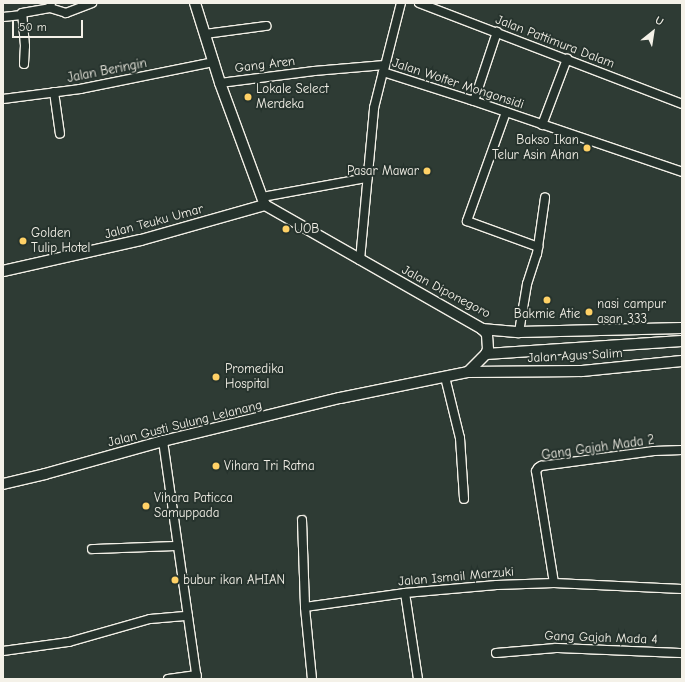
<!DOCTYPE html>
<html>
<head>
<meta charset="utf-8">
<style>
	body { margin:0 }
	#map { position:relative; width:685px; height:682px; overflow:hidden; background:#2e3b34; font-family:"Comic Neue",sans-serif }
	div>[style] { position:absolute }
	.roads { filter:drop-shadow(1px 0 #f4f1e8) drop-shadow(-1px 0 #f4f1e8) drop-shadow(0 1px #f4f1e8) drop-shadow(0 -1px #f4f1e8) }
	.minor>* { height:8px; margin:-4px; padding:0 4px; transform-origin:4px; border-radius:4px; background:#26332d }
	.tertiary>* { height:10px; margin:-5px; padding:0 5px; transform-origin:5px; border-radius:5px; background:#26332d }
	.dots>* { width:11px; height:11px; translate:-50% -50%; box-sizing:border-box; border:2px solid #26332d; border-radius:50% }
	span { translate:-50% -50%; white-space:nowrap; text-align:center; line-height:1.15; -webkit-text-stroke:4px #26332d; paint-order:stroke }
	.street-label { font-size:13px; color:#f4f1e8 }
	.poi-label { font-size:13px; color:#f4f1e8 }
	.left { translate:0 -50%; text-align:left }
	.right { translate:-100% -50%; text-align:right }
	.frame { position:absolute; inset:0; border:4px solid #f4f1e8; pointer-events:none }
	.north { position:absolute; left:633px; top:12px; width:40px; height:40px; -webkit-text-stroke:3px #26332d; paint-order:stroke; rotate:30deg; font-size:11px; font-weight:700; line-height:16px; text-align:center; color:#f4f1e8 }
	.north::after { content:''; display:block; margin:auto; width:14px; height:18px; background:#f4f1e8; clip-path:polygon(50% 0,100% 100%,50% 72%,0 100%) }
	.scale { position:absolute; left:12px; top:20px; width:71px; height:18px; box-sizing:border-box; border:2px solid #f4f1e8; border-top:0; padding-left:5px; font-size:12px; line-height:14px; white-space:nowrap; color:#f4f1e8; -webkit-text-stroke:3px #26332d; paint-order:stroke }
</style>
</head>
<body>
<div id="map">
	<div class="roads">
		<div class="minor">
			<i style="left:419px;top:3px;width:282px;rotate:21deg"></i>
			<i style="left:50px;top:8px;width:17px;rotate:17deg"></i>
			<i style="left:66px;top:13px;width:28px;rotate:-21deg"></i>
			<i style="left:3px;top:17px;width:19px;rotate:-6deg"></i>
			<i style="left:205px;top:34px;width:62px;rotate:-7.5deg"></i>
			<i style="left:24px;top:64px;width:18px;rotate:-87deg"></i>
			<i style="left:25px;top:46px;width:33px;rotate:-95deg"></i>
			<i style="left:22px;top:13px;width:28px;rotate:-10deg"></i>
			<i style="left:50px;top:8px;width:5px;rotate:-79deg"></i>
			<i style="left:384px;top:70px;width:69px;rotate:-75.8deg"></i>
			<i style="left:220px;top:83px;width:95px;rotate:-7.3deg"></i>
			<i style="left:314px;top:71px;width:71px;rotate:-4.8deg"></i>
			<i style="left:54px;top:92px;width:42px;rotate:81.9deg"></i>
			<i style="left:3px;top:99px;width:78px;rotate:-7.4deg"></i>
			<i style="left:80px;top:89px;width:137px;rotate:-11.4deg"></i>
			<i style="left:474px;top:101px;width:73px;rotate:-71.6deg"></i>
			<i style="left:506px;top:112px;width:116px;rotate:109.7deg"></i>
			<i style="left:467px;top:221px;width:76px;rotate:20.1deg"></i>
			<i style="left:542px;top:125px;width:71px;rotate:-69.3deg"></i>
			<i style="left:262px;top:197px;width:107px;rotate:-10.3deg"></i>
			<i style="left:360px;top:260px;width:153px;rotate:-84.7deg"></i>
			<i style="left:374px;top:108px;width:37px;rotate:-76deg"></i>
			<i style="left:383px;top:72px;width:92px;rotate:17.7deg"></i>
			<i style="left:471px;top:100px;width:223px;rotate:18.8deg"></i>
			<i style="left:519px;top:332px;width:49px;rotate:-80.5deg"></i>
			<i style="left:527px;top:284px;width:32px;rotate:-72deg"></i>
			<i style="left:537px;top:254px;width:57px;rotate:-81.9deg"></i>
			<i style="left:445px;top:377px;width:63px;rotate:76.2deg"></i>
			<i style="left:460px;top:438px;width:61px;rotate:86.2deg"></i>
			<i style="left:163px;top:441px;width:240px;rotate:81.9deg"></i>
			<i style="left:302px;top:520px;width:87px;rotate:88deg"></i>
			<i style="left:92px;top:549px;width:86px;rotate:-2deg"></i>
			<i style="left:554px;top:583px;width:113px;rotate:-99.1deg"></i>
			<i style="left:536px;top:471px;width:4px;rotate:-56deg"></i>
			<i style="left:538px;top:468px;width:4px;rotate:-34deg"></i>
			<i style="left:541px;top:466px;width:114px;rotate:-7.6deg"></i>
			<i style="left:654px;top:451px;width:28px;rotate:-2deg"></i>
			<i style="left:405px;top:593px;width:87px;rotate:81.4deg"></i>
			<i style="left:3px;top:651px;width:67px;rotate:-7.8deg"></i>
			<i style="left:69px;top:642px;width:84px;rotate:-15.9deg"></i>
			<i style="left:150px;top:619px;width:38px;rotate:-5deg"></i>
			<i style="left:496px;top:653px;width:60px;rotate:-4.8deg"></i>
			<i style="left:556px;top:648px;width:126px;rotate:2.3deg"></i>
			<i style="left:168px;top:679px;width:29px;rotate:-8deg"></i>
			<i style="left:312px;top:679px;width:72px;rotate:-95.6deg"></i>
			<i style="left:305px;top:607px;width:101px;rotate:-8deg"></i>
			<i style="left:405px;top:593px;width:92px;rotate:-5deg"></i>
			<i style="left:497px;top:585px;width:57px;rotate:-2deg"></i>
			<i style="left:554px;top:583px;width:128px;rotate:2.7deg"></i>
		</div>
		<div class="tertiary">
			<i style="left:195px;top:3px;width:84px;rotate:72.6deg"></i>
			<i style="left:220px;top:83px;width:130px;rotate:69.8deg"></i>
			<i style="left:265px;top:205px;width:250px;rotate:29.7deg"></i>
			<i style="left:482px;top:329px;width:37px;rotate:5deg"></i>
			<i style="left:519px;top:332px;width:163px;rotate:-1.4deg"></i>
			<i style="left:3px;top:271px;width:141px;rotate:-12.7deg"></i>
			<i style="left:141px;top:240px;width:129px;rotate:-15.8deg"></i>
			<i style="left:486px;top:354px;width:196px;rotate:-3.8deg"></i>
			<i style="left:468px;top:372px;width:25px;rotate:-45deg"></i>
			<i style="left:486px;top:354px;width:5px;rotate:-68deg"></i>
			<i style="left:488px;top:349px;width:15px;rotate:-94deg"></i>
			<i style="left:487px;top:334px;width:7px;rotate:-135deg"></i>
			<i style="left:3px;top:484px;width:43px;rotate:-13.4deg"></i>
			<i style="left:45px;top:474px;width:123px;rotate:-15.6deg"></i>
			<i style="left:163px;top:441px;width:182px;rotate:-13.7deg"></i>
			<i style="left:340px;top:398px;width:131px;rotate:-11.5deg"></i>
			<i style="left:468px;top:372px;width:114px;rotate:-0.5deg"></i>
			<i style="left:582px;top:371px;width:100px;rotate:-5.7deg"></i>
		</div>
	</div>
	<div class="dots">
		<i style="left:248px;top:97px;background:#ffd166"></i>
		<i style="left:587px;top:148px;background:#ffd166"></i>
		<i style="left:427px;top:171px;background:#ffd166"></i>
		<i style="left:286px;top:229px;background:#ffd166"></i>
		<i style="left:23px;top:241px;background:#ffd166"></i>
		<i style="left:547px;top:300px;background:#ffd166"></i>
		<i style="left:589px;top:312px;background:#ffd166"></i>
		<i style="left:216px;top:377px;background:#ffd166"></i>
		<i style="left:216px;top:466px;background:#ffd166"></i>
		<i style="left:146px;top:506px;background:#ffd166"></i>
		<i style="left:175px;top:580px;background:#ffd166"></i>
	</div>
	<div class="street-label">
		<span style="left:555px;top:42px;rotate:21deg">Jalan Pattimura Dalam</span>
		<span style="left:265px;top:65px;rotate:-7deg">Gang Aren</span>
		<span style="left:107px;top:71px;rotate:-11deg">Jalan Beringin</span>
		<span style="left:458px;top:84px;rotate:18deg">Jalan Wolter Mongonsidi</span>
		<span style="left:154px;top:222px;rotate:-15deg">Jalan Teuku Umar</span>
		<span style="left:446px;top:292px;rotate:28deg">Jalan Diponegoro</span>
		<span style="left:575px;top:356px;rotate:-3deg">Jalan Agus Salim</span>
		<span style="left:185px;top:424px;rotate:-14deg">Jalan Gusti Sulung Lelanang</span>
		<span style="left:598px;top:448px;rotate:-8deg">Gang Gajah Mada 2</span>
		<span style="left:456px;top:577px;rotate:-5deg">Jalan Ismail Marzuki</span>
		<span style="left:601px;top:638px;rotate:2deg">Gang Gajah Mada 4</span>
	</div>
	<div class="poi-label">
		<span class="left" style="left:256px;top:97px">Lokale Select<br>Merdeka</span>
		<span class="right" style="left:579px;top:148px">Bakso Ikan<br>Telur Asin Ahan</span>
		<span class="right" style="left:419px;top:171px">Pasar Mawar</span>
		<span class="left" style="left:294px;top:229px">UOB</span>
		<span class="left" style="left:31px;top:241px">Golden<br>Tulip Hotel</span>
		<span class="left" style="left:597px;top:312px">nasi campur<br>asan 333</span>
		<span style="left:547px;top:314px">Bakmie Atie</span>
		<span class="left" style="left:225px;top:377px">Promedika<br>Hospital</span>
		<span class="left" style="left:224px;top:466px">Vihara Tri Ratna</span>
		<span class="left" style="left:154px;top:506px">Vihara Paticca<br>Samuppada</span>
		<span class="left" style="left:183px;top:580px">bubur ikan AHIAN</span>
	</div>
	<div class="frame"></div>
	<div class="north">U</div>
	<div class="scale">50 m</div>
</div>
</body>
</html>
